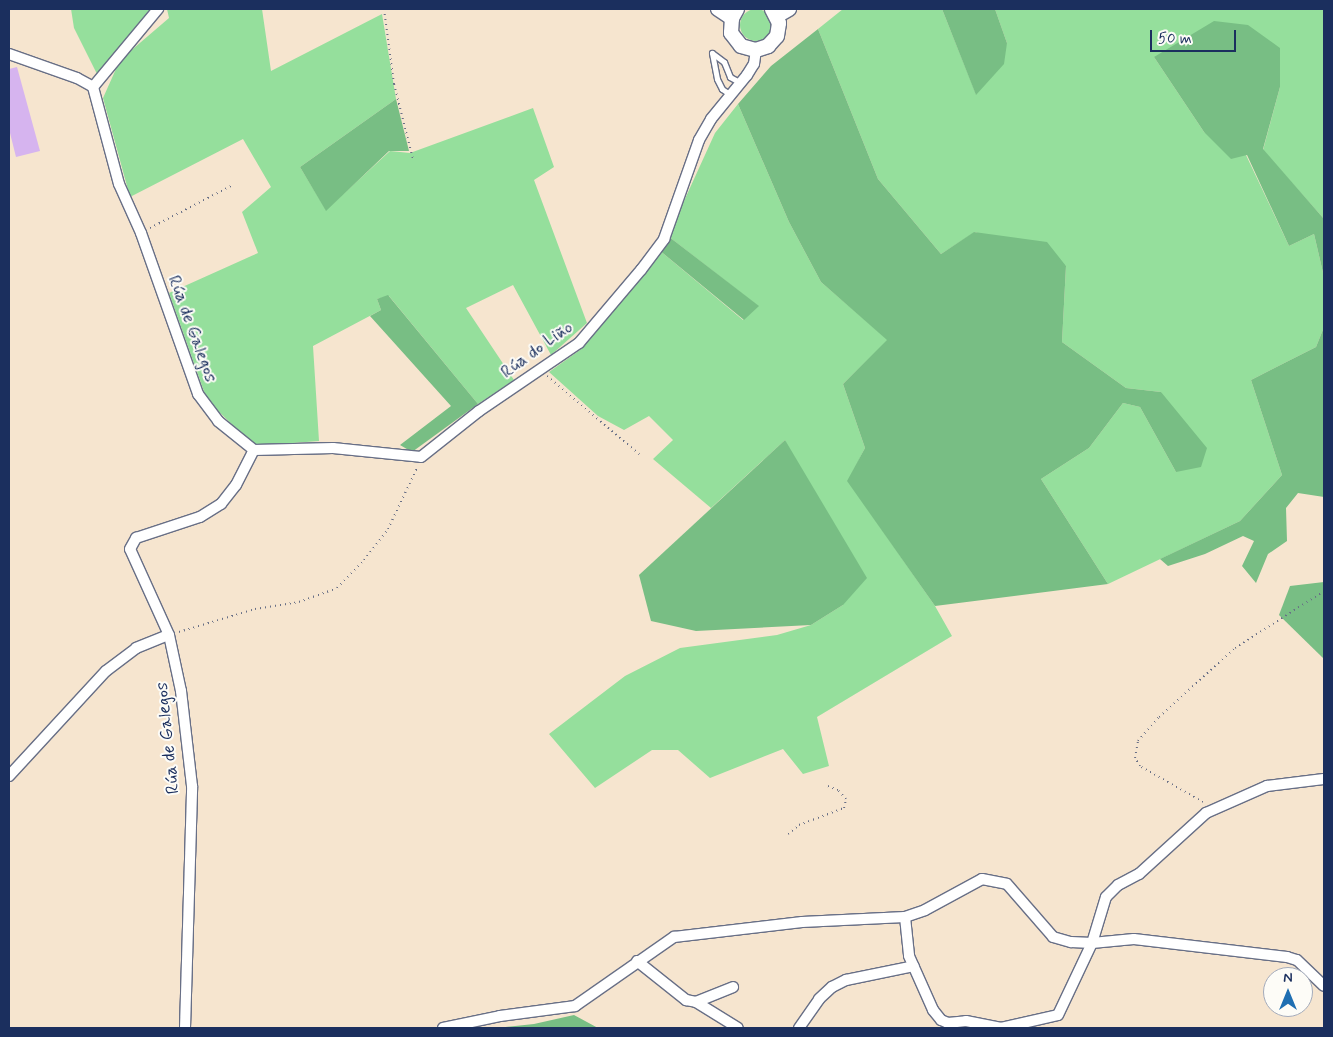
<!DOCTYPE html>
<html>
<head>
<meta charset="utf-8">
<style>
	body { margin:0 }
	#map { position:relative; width:1333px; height:1037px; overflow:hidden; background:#f6e5cf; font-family:Mynerve,sans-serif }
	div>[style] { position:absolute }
	.green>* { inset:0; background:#95df9c }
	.round { border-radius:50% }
	.forest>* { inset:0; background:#78be84 }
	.building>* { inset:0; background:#d6b4ef }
	.path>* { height:2px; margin-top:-1px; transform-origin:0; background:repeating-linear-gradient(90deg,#686f86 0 1px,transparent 0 5px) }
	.roads { filter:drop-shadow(1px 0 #686f86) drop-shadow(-1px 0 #686f86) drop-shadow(0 1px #686f86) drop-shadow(0 -1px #686f86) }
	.lane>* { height:5px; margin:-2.5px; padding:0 2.5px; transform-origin:2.5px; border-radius:2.5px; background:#fff }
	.street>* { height:10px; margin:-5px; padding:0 5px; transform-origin:5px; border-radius:5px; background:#fff }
	.secondary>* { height:14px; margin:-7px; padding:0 7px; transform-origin:7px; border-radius:7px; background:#fff }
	span { translate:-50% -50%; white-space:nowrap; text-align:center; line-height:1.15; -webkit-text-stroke:4px #fdfcf7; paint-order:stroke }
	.street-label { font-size:18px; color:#1b2f5e }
	.frame { position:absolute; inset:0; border:10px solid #1b2f5e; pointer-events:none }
	.north { position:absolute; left:1263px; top:967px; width:50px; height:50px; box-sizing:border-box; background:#fdfcf7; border:1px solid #a3aaba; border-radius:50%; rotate:0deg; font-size:14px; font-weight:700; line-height:20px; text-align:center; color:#1b2f5e }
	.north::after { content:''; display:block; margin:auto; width:18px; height:22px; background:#1f6fb2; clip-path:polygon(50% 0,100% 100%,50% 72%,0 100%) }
	.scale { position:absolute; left:1150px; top:30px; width:86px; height:22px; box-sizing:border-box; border:2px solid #1b2f5e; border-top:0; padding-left:6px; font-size:15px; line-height:18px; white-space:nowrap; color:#1b2f5e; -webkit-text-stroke:4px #fdfcf7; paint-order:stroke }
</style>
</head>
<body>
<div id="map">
	<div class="green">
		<i style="clip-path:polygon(71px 9px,154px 9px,98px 76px,74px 28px)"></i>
		<i style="clip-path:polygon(167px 9px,262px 9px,271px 71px,382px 14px,396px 99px,300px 167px,326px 210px,390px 151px,410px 153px,533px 108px,554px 167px,534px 180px,587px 323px,551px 355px,513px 285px,466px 308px,514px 380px,478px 404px,389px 296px,377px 299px,381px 310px,313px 346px,319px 441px,254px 446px,207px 400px,169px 293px,258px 253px,242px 212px,271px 187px,243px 139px,130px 197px,103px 98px,120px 60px,169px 18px)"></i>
		<i style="clip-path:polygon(843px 9px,942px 9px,976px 94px,1007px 43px,995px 9px,1324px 9px,1324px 219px,1263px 150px,1280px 87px,1154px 57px,1204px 132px,1246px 155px,1289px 246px,1314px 234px,1324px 277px,1324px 327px,1316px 347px,1251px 380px,1282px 475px,1240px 521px,1108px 584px,1041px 479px,1089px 448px,1123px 403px,1140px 407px,1176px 472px,1161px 392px,1126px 388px,1062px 342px,1066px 266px,975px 232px,941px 254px,878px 179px,818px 29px)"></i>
		<i class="round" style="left:740px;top:9px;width:32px;height:32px"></i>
		<i style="clip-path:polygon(738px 104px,789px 222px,821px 282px,888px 340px,843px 384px,865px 448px,848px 481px,935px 606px,952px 636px,817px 717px,829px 766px,803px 774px,783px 749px,710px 778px,678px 750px,652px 750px,595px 788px,549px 734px,625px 676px,680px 648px,777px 635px,811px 625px,843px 605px,785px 440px,711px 508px,653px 459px,673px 440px,649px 416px,624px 430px,598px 416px,549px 372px,580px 350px,621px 302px,659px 250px,743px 320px,758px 306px,668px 236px,715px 133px)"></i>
	</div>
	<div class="forest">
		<i style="clip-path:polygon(942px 9px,995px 9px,1007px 43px,1004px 64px,976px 95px)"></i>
		<i style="clip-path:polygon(1214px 21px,1248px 25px,1280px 48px,1280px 87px,1263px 149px,1324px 219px,1324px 277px,1314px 234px,1289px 246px,1247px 155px,1231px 159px,1204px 132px,1154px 57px)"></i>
		<i style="clip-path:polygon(818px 29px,878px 179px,941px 254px,974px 232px,1047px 242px,1066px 266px,1062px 342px,1126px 388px,1161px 392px,1207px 448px,1201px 467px,1176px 472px,1140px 407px,1123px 403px,1089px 448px,1041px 479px,1108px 584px,935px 606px,847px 481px,865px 448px,843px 384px,887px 340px,821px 282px,789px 222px,738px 104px,771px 66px)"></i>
		<i style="clip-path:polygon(396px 99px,409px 151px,389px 151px,326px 211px,300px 167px)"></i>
		<i style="clip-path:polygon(668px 236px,759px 306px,744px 320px,659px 250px)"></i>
		<i style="clip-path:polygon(388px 295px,478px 404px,412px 452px,400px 445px,451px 406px,370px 316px,381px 310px,377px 299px)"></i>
		<i style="clip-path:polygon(1324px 327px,1324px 497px,1298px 493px,1286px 508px,1287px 541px,1268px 554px,1256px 583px,1242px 566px,1254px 541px,1243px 536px,1205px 554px,1168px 566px,1160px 559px,1240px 521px,1282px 475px,1251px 380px,1316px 347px)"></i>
		<i style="clip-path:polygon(785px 440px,867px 578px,843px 605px,811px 625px,696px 631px,651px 621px,639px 575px)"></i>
		<i style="clip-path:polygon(1324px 582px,1324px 659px,1279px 615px,1290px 586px)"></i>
		<i style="clip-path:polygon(574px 1015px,598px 1028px,496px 1028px,534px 1024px)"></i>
	</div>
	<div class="building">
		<i style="clip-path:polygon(17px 67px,40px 151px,16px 157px,9px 129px,9px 69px)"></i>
	</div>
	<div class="path">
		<i style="left:384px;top:9px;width:76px;rotate:82.4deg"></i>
		<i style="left:394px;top:84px;width:77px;rotate:75.8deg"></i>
		<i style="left:150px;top:228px;width:93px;rotate:-27.4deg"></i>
		<i style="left:547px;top:376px;width:121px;rotate:40.3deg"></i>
		<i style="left:179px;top:632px;width:79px;rotate:-16.8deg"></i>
		<i style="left:255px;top:609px;width:45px;rotate:-9deg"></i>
		<i style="left:299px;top:602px;width:40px;rotate:-20.2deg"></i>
		<i style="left:337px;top:588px;width:39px;rotate:-46deg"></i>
		<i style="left:364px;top:560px;width:39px;rotate:-52deg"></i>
		<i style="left:388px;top:529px;width:68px;rotate:-64.6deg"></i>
		<i style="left:1203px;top:802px;width:73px;rotate:-150.3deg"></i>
		<i style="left:1140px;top:766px;width:9px;rotate:-122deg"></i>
		<i style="left:1135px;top:758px;width:17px;rotate:-80deg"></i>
		<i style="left:1138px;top:741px;width:32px;rotate:-49deg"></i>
		<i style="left:1159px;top:717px;width:103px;rotate:-42.2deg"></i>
		<i style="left:1235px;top:648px;width:106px;rotate:-32.6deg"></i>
		<i style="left:788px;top:834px;width:14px;rotate:-39deg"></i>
		<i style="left:799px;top:825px;width:48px;rotate:-20.7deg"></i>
		<i style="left:844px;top:808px;width:9px;rotate:-77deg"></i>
		<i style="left:846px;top:799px;width:12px;rotate:-132deg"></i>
		<i style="left:838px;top:790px;width:14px;rotate:-159deg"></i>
	</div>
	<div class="roads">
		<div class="lane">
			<i style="left:712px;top:53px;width:26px;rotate:79deg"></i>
			<i style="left:717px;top:79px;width:11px;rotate:63deg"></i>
			<i style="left:722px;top:89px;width:11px;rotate:34deg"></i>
			<i style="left:712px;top:53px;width:15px;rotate:37deg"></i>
			<i style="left:724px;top:62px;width:16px;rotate:68deg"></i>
			<i style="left:730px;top:77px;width:13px;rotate:29deg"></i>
		</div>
		<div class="street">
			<i style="left:9px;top:54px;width:72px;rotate:19.4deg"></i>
			<i style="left:77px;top:78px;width:18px;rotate:29deg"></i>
			<i style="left:93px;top:87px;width:100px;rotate:75deg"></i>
			<i style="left:119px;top:184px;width:54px;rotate:65.8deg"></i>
			<i style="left:141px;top:233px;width:171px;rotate:70.5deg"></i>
			<i style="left:198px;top:394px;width:34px;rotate:53deg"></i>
			<i style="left:218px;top:421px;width:46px;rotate:38.9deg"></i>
			<i style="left:93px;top:87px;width:102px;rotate:-50.2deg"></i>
			<i style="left:254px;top:450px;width:79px;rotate:-1.5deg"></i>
			<i style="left:333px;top:448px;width:88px;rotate:5.8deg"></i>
			<i style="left:421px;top:457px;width:74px;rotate:-38.4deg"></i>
			<i style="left:479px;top:411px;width:121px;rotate:-34.2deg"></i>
			<i style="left:579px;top:343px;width:96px;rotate:-49.7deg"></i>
			<i style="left:641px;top:270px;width:39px;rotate:-53deg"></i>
			<i style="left:664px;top:239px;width:105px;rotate:-70.5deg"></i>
			<i style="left:699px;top:140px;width:24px;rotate:-60deg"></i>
			<i style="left:711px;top:119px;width:57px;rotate:-50.7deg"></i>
			<i style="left:747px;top:75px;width:13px;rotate:-58deg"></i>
			<i style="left:754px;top:64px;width:14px;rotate:-82deg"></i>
			<i style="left:9px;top:776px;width:143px;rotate:-47.3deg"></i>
			<i style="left:106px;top:671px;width:38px;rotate:-37deg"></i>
			<i style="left:136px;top:648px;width:35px;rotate:-22deg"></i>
			<i style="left:905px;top:917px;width:39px;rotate:84deg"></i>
			<i style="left:909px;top:956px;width:59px;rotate:66deg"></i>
			<i style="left:933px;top:1010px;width:13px;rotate:51deg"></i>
			<i style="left:941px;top:1020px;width:8px;rotate:23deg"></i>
			<i style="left:948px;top:1023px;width:18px;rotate:-6deg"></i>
			<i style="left:966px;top:1021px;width:36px;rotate:11deg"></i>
			<i style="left:1001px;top:1028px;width:58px;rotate:-12.8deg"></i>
			<i style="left:1058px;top:1015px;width:80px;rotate:-64.7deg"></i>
			<i style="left:1092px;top:943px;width:42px;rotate:-5.4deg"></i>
			<i style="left:1134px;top:939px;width:154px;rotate:6.7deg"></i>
			<i style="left:1287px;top:957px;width:10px;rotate:17deg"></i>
			<i style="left:1297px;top:960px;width:37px;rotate:44deg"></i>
			<i style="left:637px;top:961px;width:63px;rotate:38.5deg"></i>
			<i style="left:686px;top:1000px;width:10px;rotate:11deg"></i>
			<i style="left:696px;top:1002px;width:49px;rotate:31.8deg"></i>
			<i style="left:696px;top:1002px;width:40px;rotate:-22deg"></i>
			<i style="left:185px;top:1028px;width:242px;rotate:-88.3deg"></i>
			<i style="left:192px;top:786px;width:96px;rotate:-96.6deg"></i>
			<i style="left:181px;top:691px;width:57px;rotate:-102.1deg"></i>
			<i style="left:169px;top:635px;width:94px;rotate:-114.4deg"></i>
			<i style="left:130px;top:549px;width:13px;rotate:-61deg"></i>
			<i style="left:136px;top:538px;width:67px;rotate:-18.2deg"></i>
			<i style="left:200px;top:517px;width:25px;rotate:-32deg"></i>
			<i style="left:221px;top:504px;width:24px;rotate:-52deg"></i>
			<i style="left:236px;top:485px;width:39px;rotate:-63deg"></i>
			<i style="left:443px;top:1028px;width:58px;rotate:-11.9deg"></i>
			<i style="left:500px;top:1016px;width:76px;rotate:-7.6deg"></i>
			<i style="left:575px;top:1006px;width:121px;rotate:-34.9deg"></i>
			<i style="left:674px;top:937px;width:129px;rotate:-6.7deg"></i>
			<i style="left:802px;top:922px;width:103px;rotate:-2.8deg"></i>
			<i style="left:905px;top:917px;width:21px;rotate:-19deg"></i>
			<i style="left:925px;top:910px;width:65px;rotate:-28.5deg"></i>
			<i style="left:982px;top:879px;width:25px;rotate:11deg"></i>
			<i style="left:1007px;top:884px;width:70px;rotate:49deg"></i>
			<i style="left:1053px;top:937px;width:19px;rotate:16deg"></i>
			<i style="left:1071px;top:942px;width:21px;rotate:3deg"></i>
			<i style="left:1092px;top:943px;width:48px;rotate:-73.1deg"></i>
			<i style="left:1106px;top:897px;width:17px;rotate:-45deg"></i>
			<i style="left:1118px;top:885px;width:24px;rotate:-28deg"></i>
			<i style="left:1139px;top:874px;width:91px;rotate:-42.3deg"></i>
			<i style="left:1206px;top:813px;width:67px;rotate:-23.9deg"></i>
			<i style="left:1267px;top:786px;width:57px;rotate:-7deg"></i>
			<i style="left:799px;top:1028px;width:35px;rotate:-55deg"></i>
			<i style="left:819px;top:999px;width:18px;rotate:-43deg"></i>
			<i style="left:832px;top:987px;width:16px;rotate:-27deg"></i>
			<i style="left:846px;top:980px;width:69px;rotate:-11.6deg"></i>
		</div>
		<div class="secondary">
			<i style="left:718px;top:9px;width:17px;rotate:33deg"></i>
			<i style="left:737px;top:9px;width:10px;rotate:119deg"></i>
			<i style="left:732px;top:18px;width:15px;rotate:94deg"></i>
			<i style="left:731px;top:33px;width:16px;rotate:52deg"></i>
			<i style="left:741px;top:46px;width:16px;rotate:15deg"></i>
			<i style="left:756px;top:50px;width:13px;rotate:-18deg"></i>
			<i style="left:768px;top:46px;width:13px;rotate:-48deg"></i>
			<i style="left:777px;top:36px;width:13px;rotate:-81deg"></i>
			<i style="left:779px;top:23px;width:16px;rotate:-117deg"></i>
			<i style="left:777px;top:16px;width:14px;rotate:-30deg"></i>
		</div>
	</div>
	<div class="street-label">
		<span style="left:192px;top:329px;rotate:70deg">Rúa de Galegos</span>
		<span style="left:537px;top:350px;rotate:-36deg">Rúa do Liño</span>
		<span style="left:168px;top:738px;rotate:-96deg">Rúa de Galegos</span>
	</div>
	<div class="frame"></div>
	<div class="north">N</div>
	<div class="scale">50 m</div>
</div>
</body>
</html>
